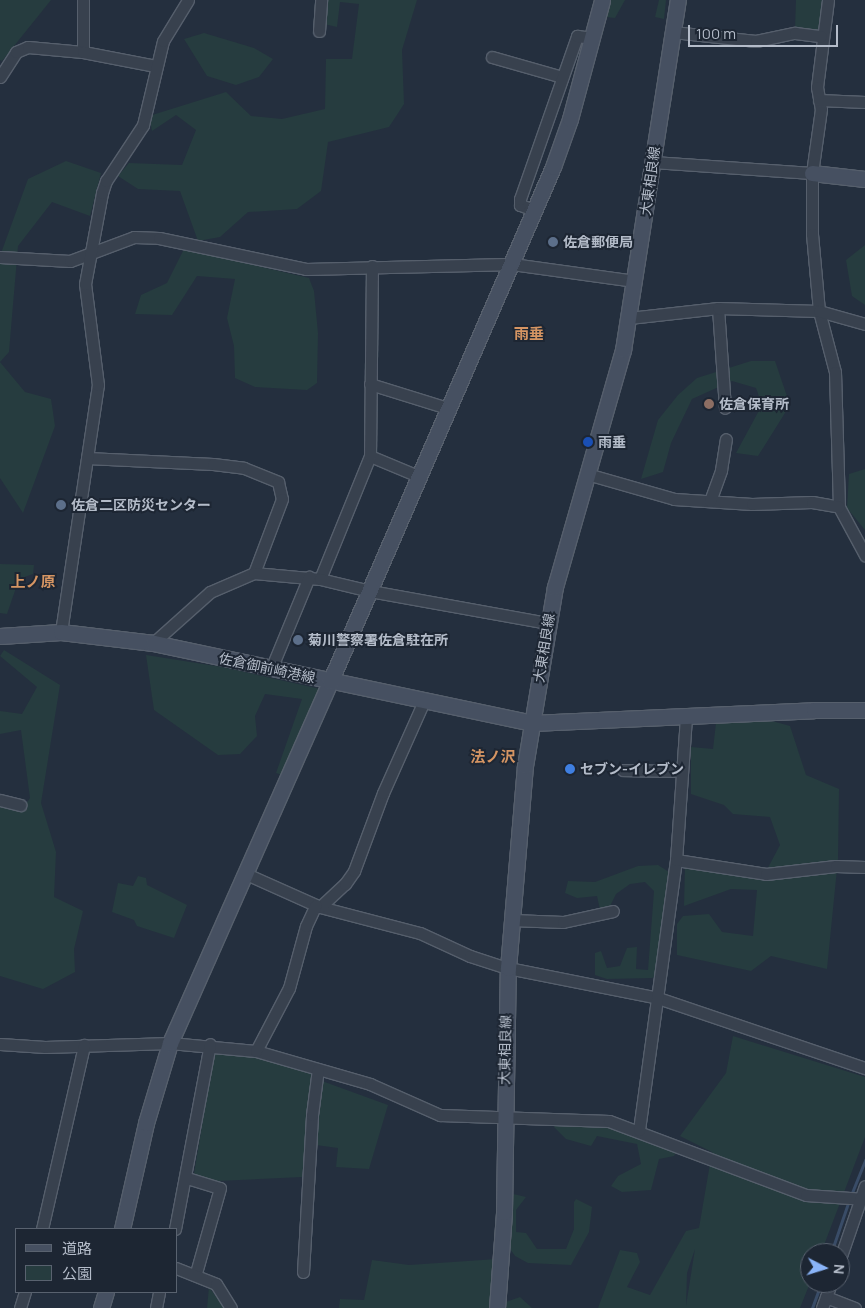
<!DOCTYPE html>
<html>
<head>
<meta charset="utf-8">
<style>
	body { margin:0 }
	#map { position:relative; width:865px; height:1308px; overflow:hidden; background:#242f3e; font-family:Manrope,"Noto Sans JP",sans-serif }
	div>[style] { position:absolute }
	.green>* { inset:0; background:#263c3f }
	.stream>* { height:3px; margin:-1.5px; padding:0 1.5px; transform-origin:1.5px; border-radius:1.5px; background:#394c67 }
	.roads { filter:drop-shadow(1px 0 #565f6c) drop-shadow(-1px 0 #565f6c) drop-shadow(0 1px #565f6c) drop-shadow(0 -1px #565f6c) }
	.street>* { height:11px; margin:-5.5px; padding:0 5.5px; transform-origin:5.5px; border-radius:5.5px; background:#38414e }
	.secondary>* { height:15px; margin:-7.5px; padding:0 7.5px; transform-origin:7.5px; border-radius:7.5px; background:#465061 }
	.dots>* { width:14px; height:14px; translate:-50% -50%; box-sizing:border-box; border:2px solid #1d2633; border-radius:50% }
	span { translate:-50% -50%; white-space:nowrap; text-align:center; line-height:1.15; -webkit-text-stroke:4px #1d2633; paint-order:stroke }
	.street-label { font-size:14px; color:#b4bcc9 }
	.poi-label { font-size:14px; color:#b4bcc9; font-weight:700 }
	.left { translate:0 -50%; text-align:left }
	.neighbourhood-label { font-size:15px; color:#d59563; font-weight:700 }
	.legend { position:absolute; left:15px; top:1228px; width:162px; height:65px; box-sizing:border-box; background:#1d2633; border:1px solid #59626f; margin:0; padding:6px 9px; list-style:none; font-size:15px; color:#b4bcc9 }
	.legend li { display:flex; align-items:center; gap:10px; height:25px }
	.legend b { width:25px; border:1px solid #59626f }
	.north { position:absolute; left:800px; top:1243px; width:50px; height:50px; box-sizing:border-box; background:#1d2633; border:1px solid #59626f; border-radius:50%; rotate:95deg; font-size:14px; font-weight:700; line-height:20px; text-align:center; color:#b4bcc9 }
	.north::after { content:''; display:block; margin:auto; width:18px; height:22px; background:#8ab4f8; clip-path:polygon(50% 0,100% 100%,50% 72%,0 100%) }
	.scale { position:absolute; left:688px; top:25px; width:150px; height:22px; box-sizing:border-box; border:2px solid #b4bcc9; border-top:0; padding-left:6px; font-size:15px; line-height:18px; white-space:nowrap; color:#b4bcc9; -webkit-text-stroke:4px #1d2633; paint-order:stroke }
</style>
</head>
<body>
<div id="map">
	<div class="green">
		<i style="clip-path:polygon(0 0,51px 0,2px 61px,0 60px)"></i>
		<i style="clip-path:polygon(327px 0,417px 0,402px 50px,404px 104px,389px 127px,328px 142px,321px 191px,297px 209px,248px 212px,220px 237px,198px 241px,180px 191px,138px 189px,118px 176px,129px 163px,182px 165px,196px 130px,176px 115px,152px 131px,149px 116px,226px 92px,251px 116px,282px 119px,325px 109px,326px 59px,352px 59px,359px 4px,340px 2px,337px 27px,324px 24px)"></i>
		<i style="clip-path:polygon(610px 0,625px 0,615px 18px,606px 17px)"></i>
		<i style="clip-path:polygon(659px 0,666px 0,664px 19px,655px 17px)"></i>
		<i style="clip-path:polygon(796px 0,825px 0,817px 34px,795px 29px)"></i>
		<i style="clip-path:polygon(204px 33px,254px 48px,273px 59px,259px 77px,236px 85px,207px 76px,184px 39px)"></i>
		<i style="clip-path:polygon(66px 161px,101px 173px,90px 216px,52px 202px,18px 246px,9px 352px,0 362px,25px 392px,51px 399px,55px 426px,23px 513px,0 478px,0 256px,28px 179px)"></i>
		<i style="clip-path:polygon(865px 245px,865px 305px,852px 296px,846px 260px)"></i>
		<i style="clip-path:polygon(184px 249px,309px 278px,314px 291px,318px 333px,317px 383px,307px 390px,255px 387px,235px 378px,234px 346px,227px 318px,235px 279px,197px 276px,172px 315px,135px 314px,141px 295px,167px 283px)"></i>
		<i style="clip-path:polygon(751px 361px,775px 361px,790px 405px,758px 456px,736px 453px,762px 405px,756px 388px,732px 381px,692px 399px,671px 443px,663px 472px,641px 479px,658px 420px,678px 395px,697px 378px)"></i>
		<i style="clip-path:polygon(865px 469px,865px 530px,847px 508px,849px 474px)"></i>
		<i style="clip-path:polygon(0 564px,34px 565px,33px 574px,19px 579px,7px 614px,0 613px)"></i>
		<i style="clip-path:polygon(4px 650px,60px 685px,41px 803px,56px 852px,54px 897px,83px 911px,74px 949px,75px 972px,43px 989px,0 976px,0 804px,24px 807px,30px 798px,21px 730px,0 734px,0 711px,22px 714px,37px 687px,0 656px)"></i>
		<i style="clip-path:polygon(146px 655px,222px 667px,325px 690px,286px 776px,276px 773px,302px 699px,265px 694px,255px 716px,257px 736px,240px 754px,218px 755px,154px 710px)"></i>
		<i style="clip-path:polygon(772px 721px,790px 726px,806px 775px,839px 789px,838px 859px,827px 969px,771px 956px,751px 971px,677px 955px,677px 924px,683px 916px,709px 914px,722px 932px,753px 936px,757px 890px,731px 889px,684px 906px,685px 865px,762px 879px,780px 845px,770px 817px,733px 814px,724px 805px,691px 794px,691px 747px,713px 749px,716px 723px)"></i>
		<i style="clip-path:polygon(658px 865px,669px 872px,673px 886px,661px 973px,652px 978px,607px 979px,595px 975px,595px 953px,601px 951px,607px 968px,620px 966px,627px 948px,637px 947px,636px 969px,648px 970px,654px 891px,645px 882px,630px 884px,616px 894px,609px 908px,601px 914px,597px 896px,577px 898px,565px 893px,568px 881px,595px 882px,638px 866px)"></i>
		<i style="clip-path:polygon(138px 876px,146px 878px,147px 885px,187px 905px,174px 938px,137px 926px,134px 920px,112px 912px,118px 883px,133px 886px)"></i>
		<i style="clip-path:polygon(evenodd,733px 1036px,865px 1077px,865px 1137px,821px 1253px,810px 1253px,810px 1283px,800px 1308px,598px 1308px,620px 1250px,637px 1253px,640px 1262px,627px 1287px,650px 1295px,686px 1231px,699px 1228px,712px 1152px,680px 1136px,726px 1073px,733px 1036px,695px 1249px,686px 1306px,687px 1273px,695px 1249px)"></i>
		<i style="clip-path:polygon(214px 1052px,252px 1055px,314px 1071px,302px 1177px,217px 1181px,194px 1174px)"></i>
		<i style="clip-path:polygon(322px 1081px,388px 1105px,369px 1169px,336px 1167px,338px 1148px,316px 1145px)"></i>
		<i style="clip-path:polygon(557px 1122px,607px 1125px,677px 1150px,674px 1156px,659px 1159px,651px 1190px,622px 1192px,611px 1186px,618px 1176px,641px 1164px,637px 1144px,597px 1136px,591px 1146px,566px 1139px,554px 1127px)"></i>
		<i style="clip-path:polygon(509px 1193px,526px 1197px,516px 1210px,516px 1232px,526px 1233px,537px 1249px,566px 1249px,574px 1229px,574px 1202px,576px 1199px,592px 1207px,589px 1232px,571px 1265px,528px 1263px,515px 1256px,508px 1246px)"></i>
		<i style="clip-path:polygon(497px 1259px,492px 1308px,339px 1308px,340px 1299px,364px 1300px,372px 1260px,409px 1265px)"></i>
		<i style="clip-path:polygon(209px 1287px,224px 1308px,207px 1308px)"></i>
		<i style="clip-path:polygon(520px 1297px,532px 1308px,505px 1308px,506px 1302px)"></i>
	</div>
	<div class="stream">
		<i style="left:851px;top:1195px;width:38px;rotate:-68deg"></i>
		<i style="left:831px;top:1253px;width:56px;rotate:-71.2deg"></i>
		<i style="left:812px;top:1308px;width:27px;rotate:-70deg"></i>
	</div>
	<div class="roads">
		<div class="street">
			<i style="left:83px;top:0;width:52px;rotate:90deg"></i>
			<i style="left:828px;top:0;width:88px;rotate:97.2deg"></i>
			<i style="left:817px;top:87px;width:22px;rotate:80deg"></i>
			<i style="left:821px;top:109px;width:65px;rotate:98deg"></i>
			<i style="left:812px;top:173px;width:61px;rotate:90deg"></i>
			<i style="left:812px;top:234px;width:77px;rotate:84.8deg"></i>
			<i style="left:819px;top:311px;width:63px;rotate:75.3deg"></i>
			<i style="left:835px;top:372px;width:135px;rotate:88.3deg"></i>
			<i style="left:839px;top:507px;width:55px;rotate:61.6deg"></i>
			<i style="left:319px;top:31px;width:31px;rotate:-86deg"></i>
			<i style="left:673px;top:32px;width:83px;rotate:6.2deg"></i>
			<i style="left:756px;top:41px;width:40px;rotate:-12deg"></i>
			<i style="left:795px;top:33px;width:26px;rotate:7deg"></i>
			<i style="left:492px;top:57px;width:73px;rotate:15.9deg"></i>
			<i style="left:0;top:77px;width:30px;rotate:-57deg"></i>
			<i style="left:16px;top:52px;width:13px;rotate:-23deg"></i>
			<i style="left:28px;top:47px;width:55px;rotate:5.2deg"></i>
			<i style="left:83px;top:52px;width:74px;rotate:10.9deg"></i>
			<i style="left:819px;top:100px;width:46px;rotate:2.5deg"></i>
			<i style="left:653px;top:162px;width:159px;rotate:4deg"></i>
			<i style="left:534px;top:210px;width:15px;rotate:-160deg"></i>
			<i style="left:520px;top:205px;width:6px;rotate:-90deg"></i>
			<i style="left:520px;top:199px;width:173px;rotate:-70.7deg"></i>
			<i style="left:577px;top:36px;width:16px;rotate:7deg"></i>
			<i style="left:0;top:257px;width:70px;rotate:3.3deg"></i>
			<i style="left:70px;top:261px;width:68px;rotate:-20.6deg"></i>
			<i style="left:134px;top:237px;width:25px;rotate:2deg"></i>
			<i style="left:159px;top:238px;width:150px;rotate:11.9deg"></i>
			<i style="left:306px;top:269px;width:206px;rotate:-1.4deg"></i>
			<i style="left:512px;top:264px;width:124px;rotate:7.9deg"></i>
			<i style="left:718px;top:308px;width:100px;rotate:86deg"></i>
			<i style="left:629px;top:318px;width:90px;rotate:-6.4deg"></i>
			<i style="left:718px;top:308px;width:101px;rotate:1.7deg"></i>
			<i style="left:819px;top:311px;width:48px;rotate:15.8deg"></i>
			<i style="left:370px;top:384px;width:81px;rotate:17.3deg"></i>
			<i style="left:370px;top:456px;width:52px;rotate:22.6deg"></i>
			<i style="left:87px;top:458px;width:126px;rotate:2.7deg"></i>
			<i style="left:213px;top:464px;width:31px;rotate:7deg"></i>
			<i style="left:244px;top:468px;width:37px;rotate:22deg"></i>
			<i style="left:278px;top:482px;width:17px;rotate:77deg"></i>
			<i style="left:282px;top:499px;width:79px;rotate:110.7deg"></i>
			<i style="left:587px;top:474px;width:91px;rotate:16deg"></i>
			<i style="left:674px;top:499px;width:78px;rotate:3.7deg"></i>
			<i style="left:752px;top:504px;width:60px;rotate:-1.9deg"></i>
			<i style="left:812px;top:502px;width:27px;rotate:10deg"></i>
			<i style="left:710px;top:501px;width:33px;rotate:-70deg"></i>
			<i style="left:721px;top:470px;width:31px;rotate:-81deg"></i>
			<i style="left:320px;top:579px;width:133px;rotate:-67.9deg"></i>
			<i style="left:370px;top:456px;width:190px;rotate:-89.4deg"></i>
			<i style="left:61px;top:632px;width:250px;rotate:-81.5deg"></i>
			<i style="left:98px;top:385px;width:102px;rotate:-97.3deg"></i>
			<i style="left:85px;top:284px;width:93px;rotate:-79.4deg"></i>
			<i style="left:102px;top:193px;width:13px;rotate:-72deg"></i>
			<i style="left:106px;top:181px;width:67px;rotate:-56.5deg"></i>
			<i style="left:143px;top:125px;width:86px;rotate:-76.6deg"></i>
			<i style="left:163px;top:41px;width:48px;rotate:-58.6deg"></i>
			<i style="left:153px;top:643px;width:76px;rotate:-41.8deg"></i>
			<i style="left:210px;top:592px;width:48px;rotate:-23.4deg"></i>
			<i style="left:254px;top:573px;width:66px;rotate:5.2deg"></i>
			<i style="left:320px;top:579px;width:51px;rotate:13.5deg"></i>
			<i style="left:370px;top:591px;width:181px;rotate:10.2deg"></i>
			<i style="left:271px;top:669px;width:100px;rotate:-67.6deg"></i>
			<i style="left:623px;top:770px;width:59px;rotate:1deg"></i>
			<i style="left:0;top:800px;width:21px;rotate:14deg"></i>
			<i style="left:676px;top:860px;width:91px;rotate:8.8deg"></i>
			<i style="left:766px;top:874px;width:70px;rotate:-6.5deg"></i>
			<i style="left:836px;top:866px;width:29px;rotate:2deg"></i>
			<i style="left:244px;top:873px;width:83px;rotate:24.1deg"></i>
			<i style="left:320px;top:907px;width:103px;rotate:14.6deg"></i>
			<i style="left:420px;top:933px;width:55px;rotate:24.7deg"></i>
			<i style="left:470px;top:956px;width:40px;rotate:18deg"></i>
			<i style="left:508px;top:968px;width:153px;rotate:11.3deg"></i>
			<i style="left:658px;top:998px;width:219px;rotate:18.7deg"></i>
			<i style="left:320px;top:907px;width:34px;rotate:-43deg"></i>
			<i style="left:345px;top:884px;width:16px;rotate:-55deg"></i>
			<i style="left:354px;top:871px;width:83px;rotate:-69.6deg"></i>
			<i style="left:383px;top:793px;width:101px;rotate:-66deg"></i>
			<i style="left:512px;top:920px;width:51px;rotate:2.2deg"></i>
			<i style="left:563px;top:922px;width:51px;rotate:-12.4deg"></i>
			<i style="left:0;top:1044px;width:45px;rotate:3.8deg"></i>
			<i style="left:45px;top:1047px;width:125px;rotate:-1.8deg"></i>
			<i style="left:170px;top:1043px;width:86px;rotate:5.3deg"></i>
			<i style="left:256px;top:1051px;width:119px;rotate:16.1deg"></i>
			<i style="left:370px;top:1084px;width:77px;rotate:23.9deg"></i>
			<i style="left:440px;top:1115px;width:169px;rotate:2deg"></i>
			<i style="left:609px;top:1121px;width:210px;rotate:20.6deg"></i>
			<i style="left:806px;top:1195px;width:59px;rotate:3.9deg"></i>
			<i style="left:256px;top:1051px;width:71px;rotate:-62.4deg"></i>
			<i style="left:289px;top:988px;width:64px;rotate:-74.7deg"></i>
			<i style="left:306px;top:926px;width:23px;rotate:-65deg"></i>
			<i style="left:639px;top:1130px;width:273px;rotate:-82.2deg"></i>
			<i style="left:676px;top:860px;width:144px;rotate:-86deg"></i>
			<i style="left:187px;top:1178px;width:34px;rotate:17deg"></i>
			<i style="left:220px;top:1188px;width:88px;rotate:105.8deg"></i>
			<i style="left:42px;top:1229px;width:189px;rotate:-77.1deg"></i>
			<i style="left:175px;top:1229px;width:188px;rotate:-79.3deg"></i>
			<i style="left:840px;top:1259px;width:77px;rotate:-71.1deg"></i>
			<i style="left:176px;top:1268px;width:43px;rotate:21.8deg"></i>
			<i style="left:216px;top:1284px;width:28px;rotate:58deg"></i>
			<i style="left:303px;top:1272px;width:157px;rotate:-86.7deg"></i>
			<i style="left:312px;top:1115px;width:46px;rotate:-82.6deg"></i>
			<i style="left:826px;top:1297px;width:31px;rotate:21deg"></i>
			<i style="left:20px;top:1308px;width:17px;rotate:-73deg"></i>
			<i style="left:156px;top:1308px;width:16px;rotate:-79deg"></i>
			<i style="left:822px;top:1308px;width:27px;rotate:-70deg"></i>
		</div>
		<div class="secondary">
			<i style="left:812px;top:173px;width:53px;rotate:6.5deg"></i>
			<i style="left:0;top:636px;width:61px;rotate:-3.8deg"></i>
			<i style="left:61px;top:632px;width:93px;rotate:6.8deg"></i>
			<i style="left:153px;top:643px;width:387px;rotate:11.9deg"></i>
			<i style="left:532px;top:723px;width:282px;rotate:-2.6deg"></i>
			<i style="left:814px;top:710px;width:51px"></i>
			<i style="left:122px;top:1229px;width:109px;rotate:-77.2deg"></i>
			<i style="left:146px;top:1123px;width:84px;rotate:-73.3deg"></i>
			<i style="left:170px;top:1043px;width:395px;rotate:-66.1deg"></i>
			<i style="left:330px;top:682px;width:561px;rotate:-66.59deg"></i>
			<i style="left:553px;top:167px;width:51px;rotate:-70.5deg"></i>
			<i style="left:570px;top:119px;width:123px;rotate:-74.9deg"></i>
			<i style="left:101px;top:1308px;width:17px;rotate:-73deg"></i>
			<i style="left:497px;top:1308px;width:96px;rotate:-85.8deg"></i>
			<i style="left:504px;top:1212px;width:244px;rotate:-89.1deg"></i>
			<i style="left:508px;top:968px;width:203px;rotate:-85.2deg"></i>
			<i style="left:525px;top:766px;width:181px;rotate:-80.5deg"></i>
			<i style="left:555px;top:587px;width:247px;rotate:-74deg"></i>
			<i style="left:623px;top:350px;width:354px;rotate:-81.1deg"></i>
		</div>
	</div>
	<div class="dots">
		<i style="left:553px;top:242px;background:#5c6f8a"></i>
		<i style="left:709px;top:404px;background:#8d6e63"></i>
		<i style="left:588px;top:442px;background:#1a4fb4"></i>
		<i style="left:61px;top:505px;background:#5c6f8a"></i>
		<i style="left:298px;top:640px;background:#5c6f8a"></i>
		<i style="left:570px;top:769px;background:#3f7fe0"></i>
	</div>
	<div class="street-label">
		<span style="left:650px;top:181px;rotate:-82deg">大東相良線</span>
		<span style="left:544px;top:648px;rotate:-81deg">大東相良線</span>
		<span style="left:267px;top:668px;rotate:12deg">佐倉御前崎港線</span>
		<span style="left:505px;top:1050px;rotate:-89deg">大東相良線</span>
	</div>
	<div class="poi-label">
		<span class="left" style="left:563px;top:242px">佐倉郵便局</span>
		<span class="left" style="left:719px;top:404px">佐倉保育所</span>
		<span class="left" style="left:598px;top:442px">雨垂</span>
		<span class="left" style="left:71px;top:505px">佐倉二区防災センター</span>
		<span class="left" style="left:308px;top:640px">菊川警察署佐倉駐在所</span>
		<span class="left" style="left:580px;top:769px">セブン-イレブン</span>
	</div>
	<div class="neighbourhood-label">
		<span style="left:529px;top:334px">雨垂</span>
		<span style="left:33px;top:582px">上ノ原</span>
		<span style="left:493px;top:757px">法ノ沢</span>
	</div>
	<ul class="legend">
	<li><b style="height:6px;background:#465061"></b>道路</li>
	<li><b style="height:14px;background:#263c3f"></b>公園</li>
	</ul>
	<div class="north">N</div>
	<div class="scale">100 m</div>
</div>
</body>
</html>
